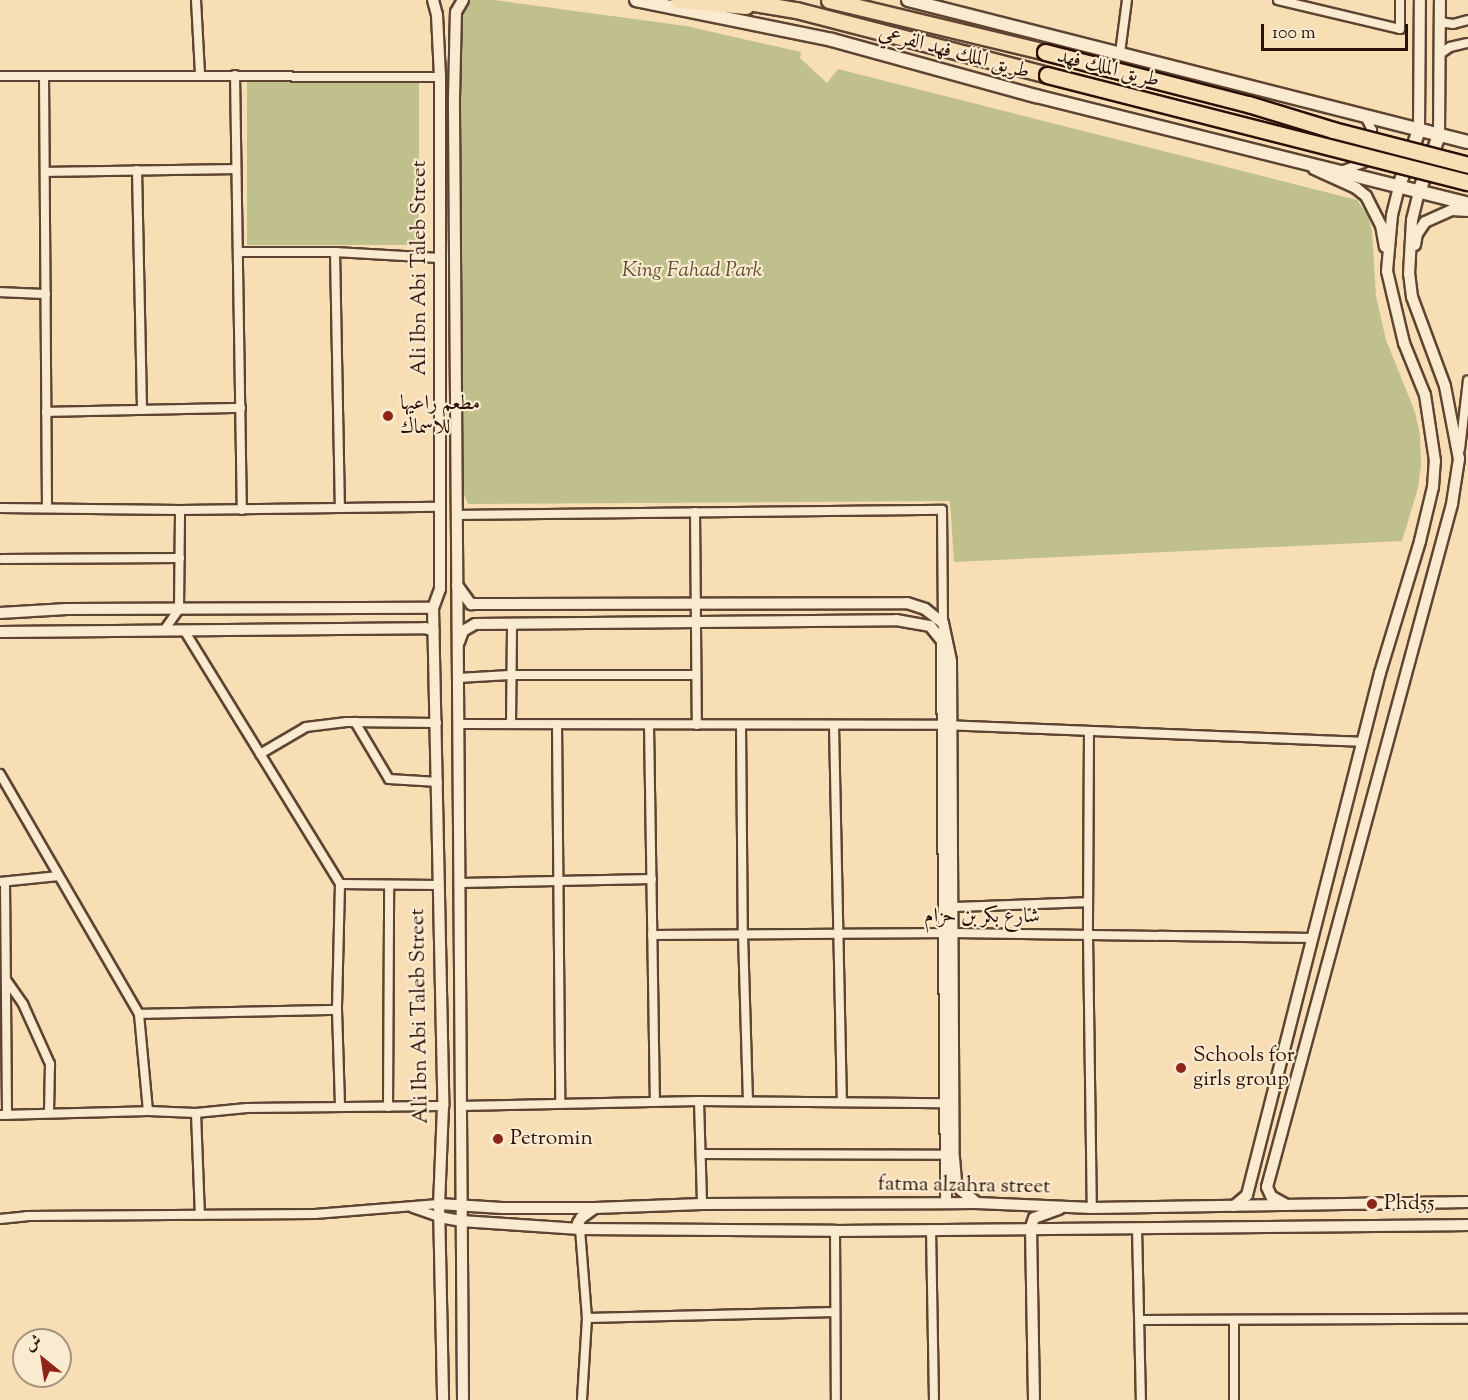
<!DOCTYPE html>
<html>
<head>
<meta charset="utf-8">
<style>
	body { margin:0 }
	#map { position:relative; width:1468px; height:1400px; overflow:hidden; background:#f7deb5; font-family:"Sorts Mill Goudy",Amiri,serif }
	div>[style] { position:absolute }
	.green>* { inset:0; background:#bfc08b; transform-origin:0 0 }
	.roads { filter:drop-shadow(2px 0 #5e4432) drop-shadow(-2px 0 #5e4432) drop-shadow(0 2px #5e4432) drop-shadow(0 -2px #5e4432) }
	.minor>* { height:8px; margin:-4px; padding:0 4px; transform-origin:4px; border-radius:4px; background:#faeacf }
	.tertiary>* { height:10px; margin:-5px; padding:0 5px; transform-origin:5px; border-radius:5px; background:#faeacf }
	.secondary>* { height:12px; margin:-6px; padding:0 6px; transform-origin:6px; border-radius:6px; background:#faeacf }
	.motorway>* { height:15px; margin:-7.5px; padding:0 7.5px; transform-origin:7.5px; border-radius:7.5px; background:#f7deb5 }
	.bridges { filter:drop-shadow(2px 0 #2b1007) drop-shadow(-2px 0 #2b1007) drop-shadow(0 2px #2b1007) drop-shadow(0 -2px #2b1007) }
	.motorway-bridge>* { height:15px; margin:-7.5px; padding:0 7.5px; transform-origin:7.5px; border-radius:7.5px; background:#f7deb5 }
	.dots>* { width:16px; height:16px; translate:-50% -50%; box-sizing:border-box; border:3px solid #faeacf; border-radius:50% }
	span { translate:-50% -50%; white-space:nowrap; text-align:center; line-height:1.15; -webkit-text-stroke:4.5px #faeacf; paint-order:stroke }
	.street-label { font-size:21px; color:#2b1007 }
	.park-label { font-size:21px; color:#5f4e35; font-style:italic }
	.poi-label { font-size:21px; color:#2b1007 }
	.left { translate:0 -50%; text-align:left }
	.north { position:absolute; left:12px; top:1328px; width:60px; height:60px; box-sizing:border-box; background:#faeacf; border:2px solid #a7937f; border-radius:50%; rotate:330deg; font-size:16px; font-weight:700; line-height:24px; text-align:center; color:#2b1007 }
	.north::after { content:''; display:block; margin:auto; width:21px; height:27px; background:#8f2418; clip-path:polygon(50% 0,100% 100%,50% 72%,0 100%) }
	.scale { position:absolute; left:1261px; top:24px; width:147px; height:27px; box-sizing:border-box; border:3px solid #2b1007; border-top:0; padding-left:8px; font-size:18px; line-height:21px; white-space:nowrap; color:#2b1007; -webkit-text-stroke:4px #faeacf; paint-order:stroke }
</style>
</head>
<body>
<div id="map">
	<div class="green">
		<i style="clip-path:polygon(468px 0,494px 0,686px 26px,801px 52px,800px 58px,827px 83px,838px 69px,1357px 200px,1368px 216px,1372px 231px,1376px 296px,1386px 340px,1415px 412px,1420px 435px,1421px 465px,1418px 488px,1402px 541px,954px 562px,950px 501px,468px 504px,461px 487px,460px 12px)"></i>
		<i style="left:247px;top:82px;width:172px;height:163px"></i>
	</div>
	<div class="roads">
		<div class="minor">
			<i style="left:196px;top:0;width:75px;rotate:86.9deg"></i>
			<i style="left:1278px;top:0;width:125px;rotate:13.4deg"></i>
			<i style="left:1400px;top:29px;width:29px;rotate:-90deg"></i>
			<i style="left:1440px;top:22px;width:13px;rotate:9deg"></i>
			<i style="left:1453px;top:24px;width:16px;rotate:-15deg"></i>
			<i style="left:1120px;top:53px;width:53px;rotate:-82.5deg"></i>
			<i style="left:1440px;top:54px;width:12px;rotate:-35deg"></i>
			<i style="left:1450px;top:47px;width:18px;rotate:-13deg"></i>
			<i style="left:235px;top:75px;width:435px;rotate:89.1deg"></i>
			<i style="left:0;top:76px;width:440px;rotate:0.1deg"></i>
			<i style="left:44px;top:76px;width:432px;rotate:89.6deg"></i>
			<i style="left:137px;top:170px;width:240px;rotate:88.8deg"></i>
			<i style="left:1341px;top:171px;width:23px;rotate:-20deg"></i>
			<i style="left:1363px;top:163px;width:16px;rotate:-63deg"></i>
			<i style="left:1370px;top:149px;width:19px;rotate:-84deg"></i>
			<i style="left:1372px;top:130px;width:16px;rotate:-117deg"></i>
			<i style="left:45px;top:172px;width:190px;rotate:-0.9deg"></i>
			<i style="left:239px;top:252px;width:96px"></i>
			<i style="left:335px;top:252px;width:104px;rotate:3.3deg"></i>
			<i style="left:335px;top:252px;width:256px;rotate:88.9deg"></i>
			<i style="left:0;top:292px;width:46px;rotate:2.5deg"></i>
			<i style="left:46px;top:412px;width:195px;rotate:-1.2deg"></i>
			<i style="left:1460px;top:449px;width:69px;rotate:-83.4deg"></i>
			<i style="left:0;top:508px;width:180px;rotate:0.6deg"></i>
			<i style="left:180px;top:510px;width:259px;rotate:-0.7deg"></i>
			<i style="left:695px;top:512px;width:213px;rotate:89.5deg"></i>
			<i style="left:456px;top:515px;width:486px;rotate:-0.6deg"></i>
			<i style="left:942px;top:510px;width:113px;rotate:89.5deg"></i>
			<i style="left:2px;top:559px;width:178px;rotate:-0.3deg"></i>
			<i style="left:165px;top:629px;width:24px;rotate:-55deg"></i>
			<i style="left:179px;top:609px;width:99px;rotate:-89.4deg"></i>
			<i style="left:184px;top:630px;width:298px;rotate:58.4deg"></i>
			<i style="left:340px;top:884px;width:126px;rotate:91.4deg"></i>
			<i style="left:337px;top:1010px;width:97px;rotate:88.2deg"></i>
			<i style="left:458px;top:678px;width:52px;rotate:-3.3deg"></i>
			<i style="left:510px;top:675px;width:186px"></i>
			<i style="left:355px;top:722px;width:66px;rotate:59.2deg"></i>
			<i style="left:389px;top:779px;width:49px;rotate:3.5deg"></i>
			<i style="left:459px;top:724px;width:484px;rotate:0.1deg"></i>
			<i style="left:943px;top:725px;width:419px;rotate:2.3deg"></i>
			<i style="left:511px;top:724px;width:100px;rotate:-89.4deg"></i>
			<i style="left:557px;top:724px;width:379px;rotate:89.5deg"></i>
			<i style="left:649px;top:725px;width:377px;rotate:89.1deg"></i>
			<i style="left:741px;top:725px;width:209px;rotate:89.5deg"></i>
			<i style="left:743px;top:934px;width:167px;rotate:88.3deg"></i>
			<i style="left:834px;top:725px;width:377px;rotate:88.8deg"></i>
			<i style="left:1089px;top:731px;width:204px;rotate:90.3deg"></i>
			<i style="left:1088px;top:935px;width:273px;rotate:89.2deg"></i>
			<i style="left:260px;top:754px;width:53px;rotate:-30.4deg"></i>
			<i style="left:306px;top:727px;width:41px;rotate:-7deg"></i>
			<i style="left:347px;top:722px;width:90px;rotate:0.6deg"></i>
			<i style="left:0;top:774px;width:277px;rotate:59.9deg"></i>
			<i style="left:139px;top:1014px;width:198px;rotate:-1.2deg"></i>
			<i style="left:0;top:882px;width:59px;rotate:-5.8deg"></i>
			<i style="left:5px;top:882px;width:233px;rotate:89.5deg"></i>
			<i style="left:461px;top:883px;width:191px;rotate:-1.2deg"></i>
			<i style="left:340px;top:884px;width:97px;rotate:0.6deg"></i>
			<i style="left:953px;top:907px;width:135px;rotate:-2.1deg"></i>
			<i style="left:652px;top:935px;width:301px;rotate:-0.4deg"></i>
			<i style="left:953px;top:933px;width:359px;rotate:0.8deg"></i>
			<i style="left:7px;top:981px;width:28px;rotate:55deg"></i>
			<i style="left:23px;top:1004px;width:66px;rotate:65.8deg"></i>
			<i style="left:50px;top:1064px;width:49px;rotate:91.2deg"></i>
			<i style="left:139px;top:1014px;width:97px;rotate:84.7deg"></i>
			<i style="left:699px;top:1101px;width:103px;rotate:88.3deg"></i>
			<i style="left:461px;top:1106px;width:238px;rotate:-1.2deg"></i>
			<i style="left:699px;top:1101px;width:246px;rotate:0.5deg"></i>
			<i style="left:388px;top:1107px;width:222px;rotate:-89.7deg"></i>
			<i style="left:196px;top:1113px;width:102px;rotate:87.8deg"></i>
			<i style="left:0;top:1115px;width:148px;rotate:-1.5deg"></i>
			<i style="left:148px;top:1111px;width:48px;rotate:2.4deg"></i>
			<i style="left:196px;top:1113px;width:51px;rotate:-5.6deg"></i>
			<i style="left:247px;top:1108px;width:196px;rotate:-0.6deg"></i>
			<i style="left:701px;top:1154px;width:244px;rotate:0.2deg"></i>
			<i style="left:413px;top:1208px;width:28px;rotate:19deg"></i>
			<i style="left:0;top:1219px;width:27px;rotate:-6deg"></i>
			<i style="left:27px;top:1216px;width:288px;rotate:-0.4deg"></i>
			<i style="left:315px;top:1214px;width:124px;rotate:-4.6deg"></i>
			<i style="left:1137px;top:1228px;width:172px;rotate:88.7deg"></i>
			<i style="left:580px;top:1229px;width:89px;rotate:85.5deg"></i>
			<i style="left:587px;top:1318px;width:82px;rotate:93.5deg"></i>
			<i style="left:931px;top:1229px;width:171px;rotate:89deg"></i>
			<i style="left:835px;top:1231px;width:169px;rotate:89.7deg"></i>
			<i style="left:587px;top:1318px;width:248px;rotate:-1.4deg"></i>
			<i style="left:1140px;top:1320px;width:328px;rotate:-0.2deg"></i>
			<i style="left:1234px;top:1320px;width:80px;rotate:90deg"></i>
		</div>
		<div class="tertiary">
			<i style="left:433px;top:0;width:16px;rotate:75deg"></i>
			<i style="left:437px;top:15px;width:62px;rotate:87.2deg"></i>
			<i style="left:440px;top:77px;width:512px;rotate:90deg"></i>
			<i style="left:440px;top:589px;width:20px;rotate:110deg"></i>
			<i style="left:433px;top:608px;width:498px;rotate:88.8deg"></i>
			<i style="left:443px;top:1106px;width:98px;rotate:92.3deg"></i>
			<i style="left:439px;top:1204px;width:196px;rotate:88.8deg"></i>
			<i style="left:1419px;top:130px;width:130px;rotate:-89.6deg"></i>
			<i style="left:1439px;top:135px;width:135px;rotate:-89.6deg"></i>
			<i style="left:1314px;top:169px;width:46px;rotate:24.3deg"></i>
			<i style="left:1356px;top:188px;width:13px;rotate:39deg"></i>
			<i style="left:1366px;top:196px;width:33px;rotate:63deg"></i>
			<i style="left:1381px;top:225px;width:22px;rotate:80deg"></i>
			<i style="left:1415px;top:245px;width:11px;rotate:-80deg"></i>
			<i style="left:1417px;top:234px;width:14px;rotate:-56deg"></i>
			<i style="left:1425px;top:222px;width:30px;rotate:-24deg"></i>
			<i style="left:1452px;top:210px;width:16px;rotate:4deg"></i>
			<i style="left:457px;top:585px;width:24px;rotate:54deg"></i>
			<i style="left:471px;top:604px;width:436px;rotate:-0.1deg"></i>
			<i style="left:907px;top:603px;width:19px;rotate:18deg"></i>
			<i style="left:925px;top:609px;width:23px;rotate:38deg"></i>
			<i style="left:943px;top:623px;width:39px;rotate:78deg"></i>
			<i style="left:951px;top:661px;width:497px;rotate:89.7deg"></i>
			<i style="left:954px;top:1158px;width:25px;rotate:85deg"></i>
			<i style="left:956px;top:1183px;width:9px;rotate:54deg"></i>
			<i style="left:961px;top:1190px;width:21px;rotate:39deg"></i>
			<i style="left:0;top:613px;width:67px;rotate:-3.4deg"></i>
			<i style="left:67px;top:609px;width:366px;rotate:-0.2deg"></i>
			<i style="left:0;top:632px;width:425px;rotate:-0.5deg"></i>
			<i style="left:425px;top:628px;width:9px;rotate:18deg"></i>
			<i style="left:459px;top:642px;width:12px;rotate:-70deg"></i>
			<i style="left:463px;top:631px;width:14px;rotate:-30deg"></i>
			<i style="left:475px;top:624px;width:421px;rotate:-0.5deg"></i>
			<i style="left:896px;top:620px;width:35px;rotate:10deg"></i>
			<i style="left:930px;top:626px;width:19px;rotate:51deg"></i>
			<i style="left:942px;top:641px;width:562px;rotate:89.59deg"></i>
			<i style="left:439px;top:1204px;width:63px;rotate:3.6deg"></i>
			<i style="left:502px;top:1208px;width:93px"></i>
			<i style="left:595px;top:1208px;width:107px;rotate:-2.1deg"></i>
			<i style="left:702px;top:1204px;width:275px;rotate:-0.2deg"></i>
			<i style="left:977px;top:1203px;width:115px;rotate:2.5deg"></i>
			<i style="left:1092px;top:1208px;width:376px;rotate:-0.9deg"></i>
			<i style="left:1287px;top:1205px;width:18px;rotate:-151deg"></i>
			<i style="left:1271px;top:1196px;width:10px;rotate:-114deg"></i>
			<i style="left:1267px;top:1187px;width:708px;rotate:-74.84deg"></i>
			<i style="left:1452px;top:504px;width:46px;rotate:-81.2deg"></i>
			<i style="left:1459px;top:459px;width:74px;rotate:-100.9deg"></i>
			<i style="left:1445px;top:386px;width:95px;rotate:-110.3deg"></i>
			<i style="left:1412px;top:297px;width:23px;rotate:-97deg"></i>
			<i style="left:1409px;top:274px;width:54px;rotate:-86.8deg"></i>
			<i style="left:1412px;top:220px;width:29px;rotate:-76deg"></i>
			<i style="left:1234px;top:1206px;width:17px;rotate:-40deg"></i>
			<i style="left:1247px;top:1195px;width:539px;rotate:-75.71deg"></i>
			<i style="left:1380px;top:673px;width:138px;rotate:-73.1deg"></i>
			<i style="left:1420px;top:541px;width:56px;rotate:-76.5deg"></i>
			<i style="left:1433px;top:487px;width:26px;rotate:-86deg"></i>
			<i style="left:1435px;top:461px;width:67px;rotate:-98.6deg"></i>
			<i style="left:1425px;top:395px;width:56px;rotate:-112deg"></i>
			<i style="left:1404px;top:343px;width:74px;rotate:-103.3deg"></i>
			<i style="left:1387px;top:271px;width:56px;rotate:-84.9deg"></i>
			<i style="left:1392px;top:215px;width:30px;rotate:-76deg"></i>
			<i style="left:439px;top:1217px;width:22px;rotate:10deg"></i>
			<i style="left:461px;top:1221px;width:119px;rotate:3.8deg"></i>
			<i style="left:580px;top:1229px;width:255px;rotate:0.4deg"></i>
			<i style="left:835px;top:1231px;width:633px;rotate:-0.54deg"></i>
			<i style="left:580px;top:1229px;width:6px;rotate:-108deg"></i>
			<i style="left:578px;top:1223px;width:6px;rotate:-59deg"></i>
			<i style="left:581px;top:1218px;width:17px;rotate:-36deg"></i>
			<i style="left:463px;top:1400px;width:1302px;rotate:-90.4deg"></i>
			<i style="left:454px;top:98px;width:86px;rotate:-88.7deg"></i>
			<i style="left:456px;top:12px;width:14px;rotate:-60deg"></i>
			<i style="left:1034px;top:1400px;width:173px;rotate:-91deg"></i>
			<i style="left:1031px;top:1227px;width:9px;rotate:-72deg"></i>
			<i style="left:1034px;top:1218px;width:27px;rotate:-20deg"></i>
		</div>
		<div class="secondary">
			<i style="left:636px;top:0;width:200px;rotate:11.5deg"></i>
			<i style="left:832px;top:40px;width:212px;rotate:15.4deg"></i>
			<i style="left:1036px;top:96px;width:445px;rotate:14deg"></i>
			<i style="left:908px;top:0;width:578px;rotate:14.23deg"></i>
			<i style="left:1399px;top:186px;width:59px;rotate:-70.3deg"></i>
			<i style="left:1419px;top:192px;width:60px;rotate:-70.7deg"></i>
		</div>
		<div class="motorway">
			<i style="left:678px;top:0;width:68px;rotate:5deg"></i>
			<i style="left:736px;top:0;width:61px;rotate:9.5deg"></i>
			<i style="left:796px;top:10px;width:259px;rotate:14.5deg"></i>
			<i style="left:829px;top:0;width:222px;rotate:13.5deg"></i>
		</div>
	</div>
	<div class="bridges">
		<div class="motorway-bridge">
			<i style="left:1045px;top:52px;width:210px;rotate:14.4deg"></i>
			<i style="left:1248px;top:104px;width:89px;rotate:17deg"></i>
			<i style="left:1333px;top:130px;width:139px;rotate:14.5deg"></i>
			<i style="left:1047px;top:75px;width:434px;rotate:14.3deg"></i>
		</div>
	</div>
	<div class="dots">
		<i style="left:388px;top:416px;background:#8f2418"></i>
		<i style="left:1181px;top:1068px;background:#8f2418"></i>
		<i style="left:498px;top:1139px;background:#8f2418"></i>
		<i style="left:1372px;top:1204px;background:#8f2418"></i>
	</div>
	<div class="street-label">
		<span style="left:954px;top:53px;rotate:15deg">طريق الملك فهد الفرعي</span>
		<span style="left:1108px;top:69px;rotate:14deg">طريق الملك فهد</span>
		<span style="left:420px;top:268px;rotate:-90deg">Ali Ibn Abi Taleb Street</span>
		<span style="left:982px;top:917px">شارع بكر بن حزام</span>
		<span style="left:420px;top:1016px;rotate:-91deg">Ali Ibn Abi Taleb Street</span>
		<span style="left:964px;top:1186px;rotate:1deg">fatma alzahra street</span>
	</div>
	<div class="park-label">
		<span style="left:692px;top:271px">King Fahad Park</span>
	</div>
	<div class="poi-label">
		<span class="left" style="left:400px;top:416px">مطعم راعيها<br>للاسماك</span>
		<span class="left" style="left:1193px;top:1068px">Schools for<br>girls group</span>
		<span class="left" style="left:510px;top:1139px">Petromin</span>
		<span class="left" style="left:1384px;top:1204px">Phd55</span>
	</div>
	<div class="north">ش</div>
	<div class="scale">100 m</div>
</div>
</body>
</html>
